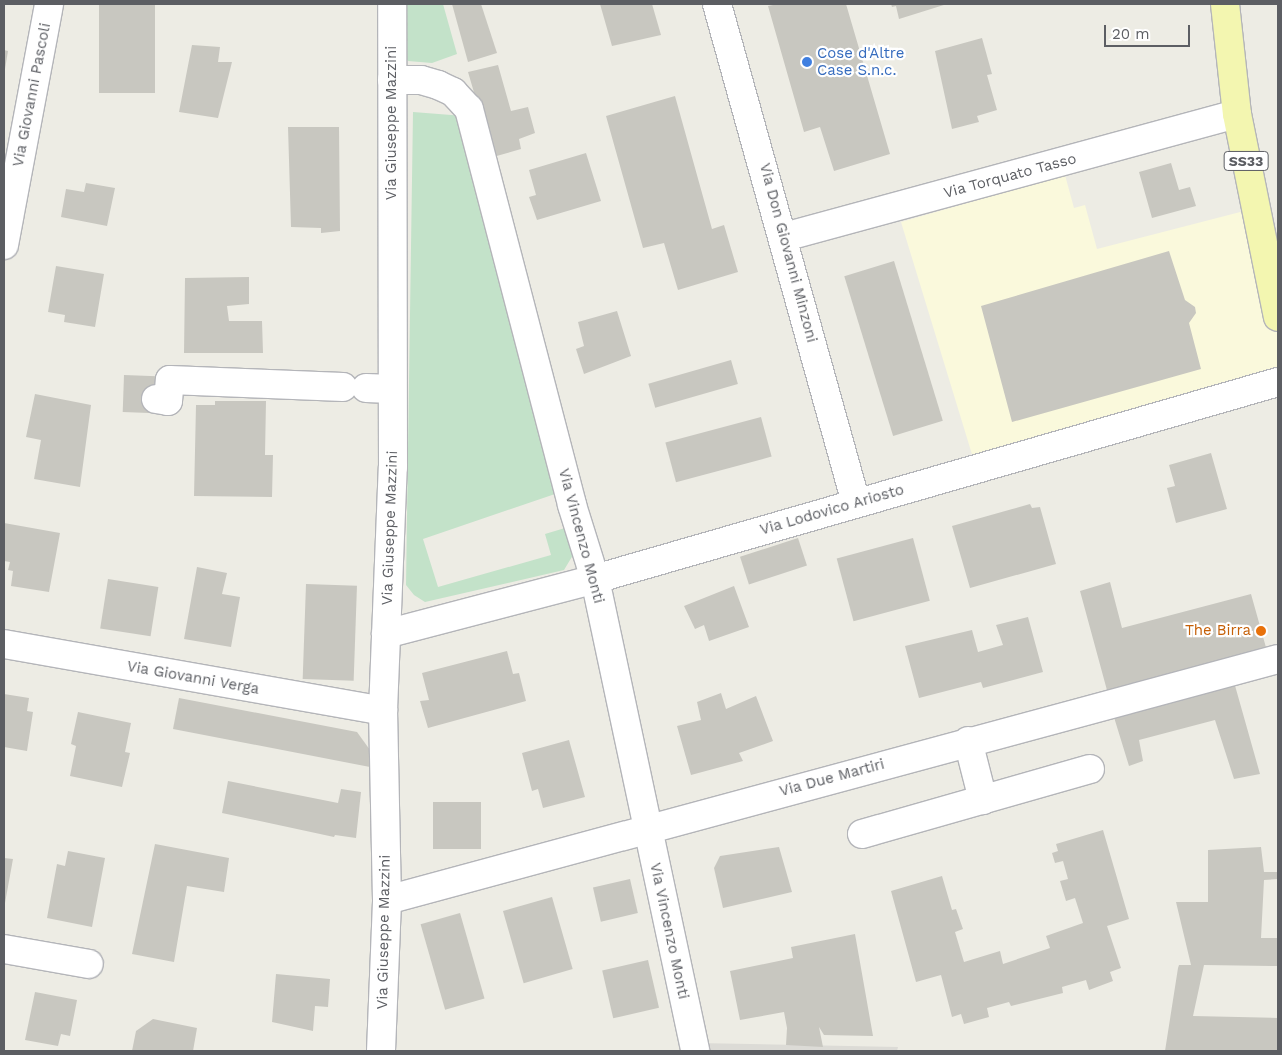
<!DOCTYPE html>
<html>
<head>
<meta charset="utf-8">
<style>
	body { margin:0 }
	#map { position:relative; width:1282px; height:1055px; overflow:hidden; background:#edece4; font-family:"Work Sans",sans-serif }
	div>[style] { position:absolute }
	.commercial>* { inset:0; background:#faf9dc }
	.industrial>* { inset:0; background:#dcdbd6 }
	.green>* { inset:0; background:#c3e2c9 }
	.building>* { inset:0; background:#c8c7c0; transform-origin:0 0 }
	.roads { filter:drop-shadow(1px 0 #b4b5b9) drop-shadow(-1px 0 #b4b5b9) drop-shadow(0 1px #b4b5b9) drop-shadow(0 -1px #b4b5b9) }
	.minor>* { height:28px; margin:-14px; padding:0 14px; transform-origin:14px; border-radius:14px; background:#fff }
	.major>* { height:28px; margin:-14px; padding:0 14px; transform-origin:14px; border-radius:14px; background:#f3f6b0 }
	.dots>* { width:14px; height:14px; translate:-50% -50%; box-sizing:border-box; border:2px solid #fff; border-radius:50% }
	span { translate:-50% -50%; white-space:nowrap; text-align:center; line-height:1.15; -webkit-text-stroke:4.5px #fff; paint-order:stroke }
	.shield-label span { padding:1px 4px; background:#fff; border:1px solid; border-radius:4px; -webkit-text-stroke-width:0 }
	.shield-label { font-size:14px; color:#5c5e63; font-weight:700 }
	.shop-label { font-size:15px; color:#366cbe }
	.left { translate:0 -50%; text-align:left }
	.street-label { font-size:15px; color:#5c5e63 }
	.food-label { font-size:15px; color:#c56008 }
	.right { translate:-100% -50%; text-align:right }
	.frame { position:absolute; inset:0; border:5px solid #5c5e63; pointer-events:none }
	.scale { position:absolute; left:1104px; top:25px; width:86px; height:22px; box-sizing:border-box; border:2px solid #5c5e63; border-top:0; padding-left:6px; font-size:15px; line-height:18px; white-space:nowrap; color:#5c5e63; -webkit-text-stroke:4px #fff; paint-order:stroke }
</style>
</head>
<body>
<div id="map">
	<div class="commercial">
		<i style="clip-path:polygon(1065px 175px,1074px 208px,1085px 205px,1097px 249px,1248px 210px,1278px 330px,1278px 391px,978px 474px,901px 222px)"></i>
	</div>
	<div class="industrial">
		<i style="clip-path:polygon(696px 1043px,898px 1047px,897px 1051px,698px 1051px)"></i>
	</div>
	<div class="green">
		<i style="clip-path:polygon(404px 4px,443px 4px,457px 54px,432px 63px,408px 61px,405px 58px)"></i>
		<i style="clip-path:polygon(413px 112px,464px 116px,555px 494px,423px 539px,438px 587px,551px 555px,545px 534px,565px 528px,573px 555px,564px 570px,425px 602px,414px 595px,406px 585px)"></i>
	</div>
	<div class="building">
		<i style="left:99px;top:4px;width:56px;height:89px"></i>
		<i style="clip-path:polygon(452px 4px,481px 4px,497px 53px,468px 62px)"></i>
		<i style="clip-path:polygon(600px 4px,652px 4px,661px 35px,612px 46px)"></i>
		<i style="clip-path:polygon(778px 4px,846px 4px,890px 154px,834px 171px,820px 127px,804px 132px,768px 6px)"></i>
		<i style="clip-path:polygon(891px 4px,947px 4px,899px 19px,896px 6px,892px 7px)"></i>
		<i style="clip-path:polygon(982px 38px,992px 74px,987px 75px,997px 110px,977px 116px,979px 122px,952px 129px,935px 51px)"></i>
		<i style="clip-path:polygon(192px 45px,220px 47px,218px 62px,232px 62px,218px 118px,179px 112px)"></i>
		<i style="clip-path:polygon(4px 50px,8px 51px,5px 69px,4px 69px)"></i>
		<i style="clip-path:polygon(498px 65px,511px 111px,528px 107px,535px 133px,519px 139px,521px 149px,493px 157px,468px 72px)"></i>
		<i style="clip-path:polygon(675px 96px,712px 229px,724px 225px,738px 272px,678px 290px,664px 243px,643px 248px,606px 116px)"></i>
		<i style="clip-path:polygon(288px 127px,339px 127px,340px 231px,321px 233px,321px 228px,291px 227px)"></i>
		<i style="clip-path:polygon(586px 153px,601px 201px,537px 220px,529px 197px,536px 195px,529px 170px)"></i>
		<i style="clip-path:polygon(1171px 163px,1179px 190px,1190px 187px,1196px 206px,1152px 218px,1139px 172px)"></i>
		<i style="clip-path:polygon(86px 183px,115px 188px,107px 226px,61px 217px,66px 189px,84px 192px)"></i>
		<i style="clip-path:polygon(1169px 251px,1185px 300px,1195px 307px,1196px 313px,1189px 323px,1201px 369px,1012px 422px,981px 306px)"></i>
		<i style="left:894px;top:261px;width:167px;height:52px;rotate:73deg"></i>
		<i style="clip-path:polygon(56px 266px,104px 274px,95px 327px,64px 322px,65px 315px,48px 312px)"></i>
		<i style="clip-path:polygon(249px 277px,249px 304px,227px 306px,229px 321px,262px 321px,263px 353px,184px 353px,185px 278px)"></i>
		<i style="clip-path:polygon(617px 311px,631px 356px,584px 374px,576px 349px,584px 346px,578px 322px)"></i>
		<i style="left:731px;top:360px;width:25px;height:86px;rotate:74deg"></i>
		<i style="left:124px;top:375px;width:33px;height:37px;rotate:2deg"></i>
		<i style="clip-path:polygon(35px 394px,91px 405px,80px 487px,34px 479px,41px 440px,26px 437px)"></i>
		<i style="clip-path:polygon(215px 401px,266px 401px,265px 455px,273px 455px,272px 497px,194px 496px,196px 405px,215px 405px)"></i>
		<i style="left:761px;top:417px;width:41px;height:99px;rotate:75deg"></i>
		<i style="clip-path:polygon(1211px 453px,1227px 509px,1176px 523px,1167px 488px,1175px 486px,1169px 465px)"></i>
		<i style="clip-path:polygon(1030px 504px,1032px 508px,1040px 507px,1056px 564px,970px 588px,952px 526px)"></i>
		<i style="clip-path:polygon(4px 523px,60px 533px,49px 592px,11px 586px,13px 571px,8px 570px,10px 562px,4px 561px)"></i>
		<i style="left:798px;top:538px;width:29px;height:61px;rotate:72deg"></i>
		<i style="left:913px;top:538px;width:65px;height:79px;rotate:75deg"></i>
		<i style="clip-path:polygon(197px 567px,227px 573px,222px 594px,240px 597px,231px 647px,184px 639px)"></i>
		<i style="left:108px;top:579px;width:51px;height:50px;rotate:9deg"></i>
		<i style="clip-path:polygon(1110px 582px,1122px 628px,1251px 594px,1267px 651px,1108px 694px,1080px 591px)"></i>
		<i style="left:306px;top:584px;width:51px;height:95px;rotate:2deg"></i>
		<i style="clip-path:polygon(734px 586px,749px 627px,709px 641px,704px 625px,695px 629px,684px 606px)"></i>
		<i style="clip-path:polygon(1028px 617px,1043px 672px,983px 688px,981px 682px,919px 698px,905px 646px,972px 630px,978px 652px,1003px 645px,996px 625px)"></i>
		<i style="clip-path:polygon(507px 651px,513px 674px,519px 673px,526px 701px,428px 728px,420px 701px,429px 700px,422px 673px)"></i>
		<i style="clip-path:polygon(1234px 682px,1260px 774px,1234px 779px,1215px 720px,1139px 740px,1143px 761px,1129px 766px,1113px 714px)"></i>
		<i style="clip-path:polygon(721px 693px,726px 709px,756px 696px,773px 741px,739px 753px,743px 761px,691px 775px,677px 726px,701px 720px,697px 702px)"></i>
		<i style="clip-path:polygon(4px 694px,29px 698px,27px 711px,33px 712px,27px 751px,4px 747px)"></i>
		<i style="clip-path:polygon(179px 698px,357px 732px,370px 750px,370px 767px,173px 729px)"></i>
		<i style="clip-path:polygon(78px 712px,131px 723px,125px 752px,130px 753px,122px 787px,70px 776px,76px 746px,71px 744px)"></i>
		<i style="clip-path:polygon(569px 740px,585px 797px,543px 808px,538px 789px,532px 791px,522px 753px)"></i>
		<i style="clip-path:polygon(228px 781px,338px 803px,341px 789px,361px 792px,356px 838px,335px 835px,334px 837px,222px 813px)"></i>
		<i style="left:481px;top:802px;width:47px;height:48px;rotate:90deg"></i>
		<i style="clip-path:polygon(1103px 830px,1129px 919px,1107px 926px,1121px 968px,1110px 972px,1113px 981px,1089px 990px,1086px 980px,1062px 987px,1063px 993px,1011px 1006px,1009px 1002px,987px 1008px,989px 1017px,964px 1024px,961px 1014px,952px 1017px,941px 975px,916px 982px,891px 891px,942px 876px,952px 910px,956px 909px,963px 929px,955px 932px,964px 962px,1000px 951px,1003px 964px,1050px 948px,1046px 936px,1083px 923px,1075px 898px,1066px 901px,1060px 881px,1068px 879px,1063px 861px,1055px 863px,1052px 853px,1058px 851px,1056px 844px)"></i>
		<i style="clip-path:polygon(155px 844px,229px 858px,224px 892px,187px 886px,174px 962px,132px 954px)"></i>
		<i style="clip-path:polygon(779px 847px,792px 892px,723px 908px,714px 868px,720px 856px)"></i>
		<i style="clip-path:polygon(1261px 847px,1264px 872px,1278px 872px,1278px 879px,1264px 880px,1261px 938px,1278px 938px,1278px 966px,1204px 965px,1193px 1016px,1278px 1018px,1278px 1051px,1165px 1051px,1178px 968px,1179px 965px,1191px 965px,1176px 902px,1208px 902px,1208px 850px)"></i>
		<i style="clip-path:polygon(68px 851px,105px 858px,92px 927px,47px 918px,57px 864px,65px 866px)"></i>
		<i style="clip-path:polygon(4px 858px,13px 859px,5px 903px,4px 903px)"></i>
		<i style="left:630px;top:879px;width:35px;height:38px;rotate:77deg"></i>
		<i style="left:552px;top:897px;width:75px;height:51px;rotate:74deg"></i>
		<i style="left:460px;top:913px;width:89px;height:41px;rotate:74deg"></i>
		<i style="clip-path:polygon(855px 934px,873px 1036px,824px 1035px,819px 1027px,823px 1047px,786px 1045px,787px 1028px,784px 1012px,740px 1020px,730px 971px,793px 958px,791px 947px)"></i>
		<i style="left:648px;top:960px;width:49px;height:47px;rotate:77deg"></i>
		<i style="clip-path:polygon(276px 974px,330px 979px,328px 1007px,315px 1006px,313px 1031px,272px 1022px)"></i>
		<i style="clip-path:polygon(35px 992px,77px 1000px,70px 1036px,61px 1034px,58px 1046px,25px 1040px)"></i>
		<i style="clip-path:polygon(153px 1019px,197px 1028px,193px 1051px,132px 1051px,136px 1031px)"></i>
	</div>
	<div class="roads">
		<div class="minor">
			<i style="left:717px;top:4px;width:518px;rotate:74.43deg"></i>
			<i style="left:392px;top:80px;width:29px"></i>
			<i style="left:421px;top:80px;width:18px;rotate:16deg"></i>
			<i style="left:438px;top:85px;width:17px;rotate:25deg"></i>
			<i style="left:453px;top:92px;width:23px;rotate:47deg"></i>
			<i style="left:469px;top:109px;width:409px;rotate:75.4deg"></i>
			<i style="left:572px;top:505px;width:77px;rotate:72.7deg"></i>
			<i style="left:595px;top:579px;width:482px;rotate:78deg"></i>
			<i style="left:784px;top:237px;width:469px;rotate:-15.2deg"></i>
			<i style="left:4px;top:245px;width:245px;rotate:-79.4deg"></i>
			<i style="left:366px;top:388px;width:26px;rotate:2deg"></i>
			<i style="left:156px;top:399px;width:12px;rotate:9deg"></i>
			<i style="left:168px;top:401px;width:21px;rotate:-85deg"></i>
			<i style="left:170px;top:380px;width:173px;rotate:2.3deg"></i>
			<i style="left:386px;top:634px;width:216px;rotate:-14.7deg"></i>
			<i style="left:595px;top:579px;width:711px;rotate:-16.09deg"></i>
			<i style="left:4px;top:644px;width:385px;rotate:10deg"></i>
			<i style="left:968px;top:741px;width:61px;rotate:75.7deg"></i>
			<i style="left:862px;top:834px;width:237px;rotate:-15.9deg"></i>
			<i style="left:387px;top:900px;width:923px;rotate:-15.14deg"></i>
			<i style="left:4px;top:949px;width:86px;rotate:10deg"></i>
			<i style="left:381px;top:1051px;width:151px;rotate:-87.7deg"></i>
			<i style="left:387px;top:900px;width:189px;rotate:-91.2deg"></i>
			<i style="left:383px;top:711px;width:244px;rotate:-87.7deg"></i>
			<i style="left:393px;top:467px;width:463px;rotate:-90.1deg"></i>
		</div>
		<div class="major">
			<i style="left:1225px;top:4px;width:111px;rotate:83.8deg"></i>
			<i style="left:1237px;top:114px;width:207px;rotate:78.6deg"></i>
		</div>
	</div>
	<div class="dots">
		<i style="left:807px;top:62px;background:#3f7fe0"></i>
		<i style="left:1261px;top:631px;background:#e8710a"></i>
	</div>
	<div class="shield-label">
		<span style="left:1246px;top:161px">SS33</span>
	</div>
	<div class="shop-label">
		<span class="left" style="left:817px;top:62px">Cose d'Altre<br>Case S.n.c.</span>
	</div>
	<div class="street-label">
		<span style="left:32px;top:95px;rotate:-79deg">Via Giovanni Pascoli</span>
		<span style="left:392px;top:123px;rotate:-90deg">Via Giuseppe Mazzini</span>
		<span style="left:1010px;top:176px;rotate:-15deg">Via Torquato Tasso</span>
		<span style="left:788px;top:253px;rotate:75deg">Via Don Giovanni Minzoni</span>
		<span style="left:832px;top:510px;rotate:-16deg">Via Lodovico Ariosto</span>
		<span style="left:390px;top:528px;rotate:-88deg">Via Giuseppe Mazzini</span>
		<span style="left:581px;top:536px;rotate:75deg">Via Vincenzo Monti</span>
		<span style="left:193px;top:678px;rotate:10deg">Via Giovanni Verga</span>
		<span style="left:832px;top:778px;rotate:-15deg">Via Due Martiri</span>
		<span style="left:669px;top:931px;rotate:78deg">Via Vincenzo Monti</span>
		<span style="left:384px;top:932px;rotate:-89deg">Via Giuseppe Mazzini</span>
	</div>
	<div class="food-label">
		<span class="right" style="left:1251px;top:631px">The Birra</span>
	</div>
	<div class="frame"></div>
	<div class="scale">20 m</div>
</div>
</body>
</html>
